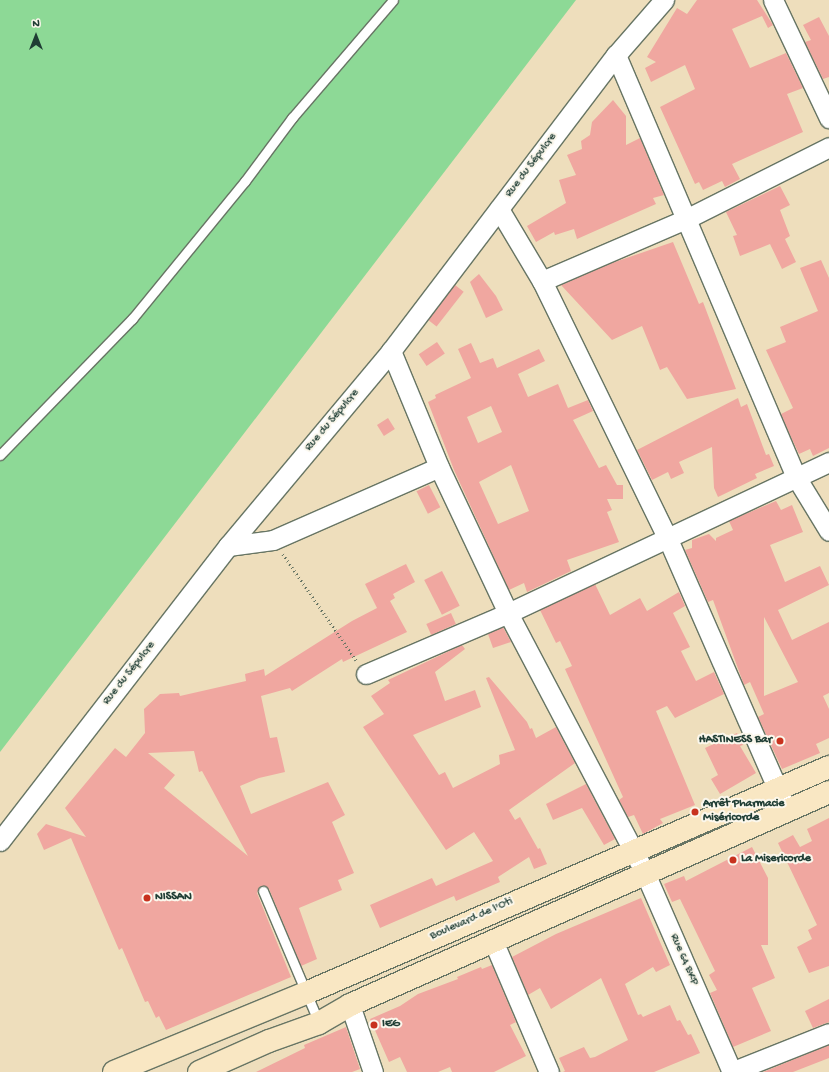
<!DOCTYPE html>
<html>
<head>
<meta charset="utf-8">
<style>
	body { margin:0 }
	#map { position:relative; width:829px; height:1072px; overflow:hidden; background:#eedebc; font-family:"Gochi Hand",sans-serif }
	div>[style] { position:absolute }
	.green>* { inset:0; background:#8dd996 }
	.building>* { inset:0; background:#f0a7a0; transform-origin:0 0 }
	.path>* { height:2.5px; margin-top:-1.25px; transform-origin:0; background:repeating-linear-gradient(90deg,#677564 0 1px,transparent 0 4px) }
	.roads { filter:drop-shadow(1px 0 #677564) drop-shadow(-1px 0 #677564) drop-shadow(0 1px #677564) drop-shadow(0 -1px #677564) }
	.lane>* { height:9px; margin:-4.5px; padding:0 4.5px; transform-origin:4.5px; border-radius:4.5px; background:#fff }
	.street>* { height:19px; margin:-9.5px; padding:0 9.5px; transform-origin:9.5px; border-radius:9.5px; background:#fff }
	.secondary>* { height:22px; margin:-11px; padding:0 11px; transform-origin:11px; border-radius:11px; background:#f9e7c3 }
	.dots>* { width:11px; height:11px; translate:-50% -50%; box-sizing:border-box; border:2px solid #fbf7ec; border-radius:50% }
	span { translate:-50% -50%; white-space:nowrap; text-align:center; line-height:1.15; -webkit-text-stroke:4px #fbf7ec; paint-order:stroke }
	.street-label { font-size:12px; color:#1f3d34 }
	.poi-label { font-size:12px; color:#1f3d34; font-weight:700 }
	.right { translate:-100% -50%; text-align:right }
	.left { translate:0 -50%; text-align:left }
	.north { position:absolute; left:16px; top:16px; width:40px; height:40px; -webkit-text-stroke:3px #fbf7ec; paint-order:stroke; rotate:0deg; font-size:11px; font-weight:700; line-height:16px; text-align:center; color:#1f3d34 }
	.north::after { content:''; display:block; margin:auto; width:14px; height:18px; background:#1f3d34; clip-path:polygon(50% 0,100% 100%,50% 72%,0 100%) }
</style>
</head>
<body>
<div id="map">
	<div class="green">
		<i style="clip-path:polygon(0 0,576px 0,0 752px)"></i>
	</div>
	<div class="building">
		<i style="clip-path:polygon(697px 0,757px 0,773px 25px,768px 28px,762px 16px,732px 29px,750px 68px,786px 53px,803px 88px,787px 94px,803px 132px,732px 164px,740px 179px,725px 187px,722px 181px,703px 190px,699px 182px,695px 184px,660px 107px,695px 89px,685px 65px,651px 82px,645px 68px,656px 62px,647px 57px,677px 8px,687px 14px)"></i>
		<i style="clip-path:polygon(819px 17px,829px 36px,829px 77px,823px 79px,805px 42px,811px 40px,803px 25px)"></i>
		<i style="clip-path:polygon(613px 100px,626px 116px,626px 145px,640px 138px,664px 195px,653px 198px,656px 204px,577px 239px,574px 229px,555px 235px,554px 232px,536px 242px,527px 226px,566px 203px,559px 180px,576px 175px,567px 155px,582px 149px,581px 141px,590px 135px,592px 122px)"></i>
		<i style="clip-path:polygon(780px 186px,790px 205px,780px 210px,790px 236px,785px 239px,796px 262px,782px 269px,770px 244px,740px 256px,733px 236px,737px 235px,726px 212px)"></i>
		<i style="clip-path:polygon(673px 242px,699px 304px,703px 302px,736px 389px,687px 399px,667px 367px,660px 370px,642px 326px,612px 340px,561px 285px,612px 263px)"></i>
		<i style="clip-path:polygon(821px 260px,829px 278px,829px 448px,813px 456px,810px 449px,799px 454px,790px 435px,781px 414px,793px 408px,766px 350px,786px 342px,780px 327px,818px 311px,800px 268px)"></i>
		<i style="clip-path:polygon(479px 274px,496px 296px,503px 310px,486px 318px,470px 282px)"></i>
		<i style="left:455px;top:285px;width:11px;height:44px;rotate:38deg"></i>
		<i style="left:437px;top:342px;width:14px;height:22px;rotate:56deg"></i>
		<i style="clip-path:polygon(evenodd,471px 343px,480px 363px,493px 358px,497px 368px,539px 349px,545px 361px,518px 374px,528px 397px,558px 384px,568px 408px,588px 400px,593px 411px,573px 420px,599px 468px,606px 465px,617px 485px,623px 485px,623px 499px,607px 499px,612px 510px,607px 512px,619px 542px,567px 560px,571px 571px,527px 592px,524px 583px,509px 590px,454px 470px,428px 402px,436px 398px,435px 395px,471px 378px,458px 349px,471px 343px,491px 406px,502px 432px,478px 443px,467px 417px,491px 406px,471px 343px,511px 465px,529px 511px,498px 524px,479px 482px,511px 465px)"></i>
		<i style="clip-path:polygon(738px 398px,741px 407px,747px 404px,766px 455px,769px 454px,774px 466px,755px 474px,757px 478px,718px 497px,714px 488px,712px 447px,679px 462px,684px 473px,671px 479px,668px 472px,652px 480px,637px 450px)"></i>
		<i style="left:388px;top:418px;width:13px;height:13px;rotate:58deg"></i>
		<i style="left:429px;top:485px;width:25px;height:14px;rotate:63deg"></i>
		<i style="clip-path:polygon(evenodd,776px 501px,781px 510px,792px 505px,803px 532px,770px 545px,785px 582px,820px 566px,829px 585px,778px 610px,792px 640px,829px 622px,829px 693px,823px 696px,829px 709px,829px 738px,816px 744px,820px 753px,782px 769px,758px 717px,764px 714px,750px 682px,744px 685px,713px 600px,708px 602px,685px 550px,692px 548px,692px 540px,709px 534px,716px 541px,716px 538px,733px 530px,729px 521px,776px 501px,764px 617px,798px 682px,764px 696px,764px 617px)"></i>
		<i style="clip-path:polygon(evenodd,406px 564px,415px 582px,393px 594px,395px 598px,390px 601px,407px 632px,343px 662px,342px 659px,292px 691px,290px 688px,261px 696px,270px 738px,277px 737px,285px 772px,259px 778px,240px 786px,251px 814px,328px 782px,345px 815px,332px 822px,354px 873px,338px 880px,342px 890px,299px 908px,317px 959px,301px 966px,269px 889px,260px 886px,257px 893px,291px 977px,166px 1030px,159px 1016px,156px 1018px,148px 1001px,145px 1002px,122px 948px,119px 950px,71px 838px,44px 850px,37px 834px,46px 824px,86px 837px,65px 808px,115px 748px,126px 757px,145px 733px,144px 709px,160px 694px,179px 693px,180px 696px,246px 681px,245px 674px,264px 669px,265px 676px,352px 621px,377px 608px,365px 584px,406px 564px,194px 751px,199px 772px,202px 771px,248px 856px,164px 788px,175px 775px,148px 753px,194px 751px)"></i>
		<i style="left:442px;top:571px;width:39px;height:20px;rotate:63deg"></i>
		<i style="clip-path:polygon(595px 584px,610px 615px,640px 598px,647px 611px,679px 592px,685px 606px,673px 613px,690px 647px,681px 651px,696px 681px,714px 672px,724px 694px,675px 718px,667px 706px,656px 711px,695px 805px,660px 819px,663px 823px,643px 834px,634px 815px,628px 817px,619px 800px,623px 797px,565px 669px,572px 666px,560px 641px,556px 643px,540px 610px)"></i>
		<i style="left:451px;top:613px;width:12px;height:27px;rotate:66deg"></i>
		<i style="clip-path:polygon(503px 627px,511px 642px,493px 648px,488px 634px)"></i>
		<i style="clip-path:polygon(462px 645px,465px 649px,435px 672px,445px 701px,475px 690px,481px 707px,413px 735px,439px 775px,445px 772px,453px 788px,500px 764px,499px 755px,515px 750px,486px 678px,489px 677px,527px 722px,530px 729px,532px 728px,536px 738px,556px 727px,575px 763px,509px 810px,515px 820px,520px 817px,538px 849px,540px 848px,547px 864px,534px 869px,529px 857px,498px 877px,500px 882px,456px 901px,454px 896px,380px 928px,370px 905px,432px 878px,436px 886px,493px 861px,474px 832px,446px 850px,363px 727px,384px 714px,371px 696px,390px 683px,388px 680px)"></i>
		<i style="clip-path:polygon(737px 733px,743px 745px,740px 746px,756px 773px,720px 794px,711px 779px,718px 775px,705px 748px)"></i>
		<i style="clip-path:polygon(586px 784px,615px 839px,604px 845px,582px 808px,553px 820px,546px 804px)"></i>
		<i style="clip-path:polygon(829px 818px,829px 966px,809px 973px,797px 947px,812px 939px,808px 930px,817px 925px,778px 843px,793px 835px,800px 847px,812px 841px,807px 829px)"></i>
		<i style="clip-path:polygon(752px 847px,768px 878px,768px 945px,761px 945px,775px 978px,752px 988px,771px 1031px,733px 1047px,710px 993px,717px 990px,709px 975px,715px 971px,680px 899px,672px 902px,664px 884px,684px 876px,686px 881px)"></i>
		<i style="clip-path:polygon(641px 898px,670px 965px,656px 972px,653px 967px,625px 984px,638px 1015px,641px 1014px,643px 1017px,670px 1005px,677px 1021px,680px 1020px,688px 1035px,691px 1034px,700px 1053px,654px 1072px,563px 1072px,565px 1071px,559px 1058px,584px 1047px,590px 1058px,595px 1057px,628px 1040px,601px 978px,551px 1009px,540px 988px,528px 995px,512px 957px,556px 934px)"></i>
		<i style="clip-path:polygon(492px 965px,516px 1022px,510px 1025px,526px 1056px,494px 1072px,452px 1072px,450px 1067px,438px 1072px,407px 1072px,400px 1057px,389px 1062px,370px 1019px,400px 1006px,418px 994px,458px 979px,457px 977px,481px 967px,482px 969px)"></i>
		<i style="clip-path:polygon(829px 999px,829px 1022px,813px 1028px,805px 1011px)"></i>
		<i style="clip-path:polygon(346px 1027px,360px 1069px,352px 1072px,256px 1072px,305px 1048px,304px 1045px)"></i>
		<i style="clip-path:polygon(829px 1045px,829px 1058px,793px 1072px,763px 1072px)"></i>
	</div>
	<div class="path">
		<i style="left:283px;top:554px;width:129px;rotate:55.4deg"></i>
	</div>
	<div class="roads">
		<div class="lane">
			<i style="left:0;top:455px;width:190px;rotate:-45.9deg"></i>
			<i style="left:132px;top:319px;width:178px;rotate:-50.7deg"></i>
			<i style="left:245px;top:181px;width:79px;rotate:-53.3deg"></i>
			<i style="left:292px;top:118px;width:155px;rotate:-49.4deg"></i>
			<i style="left:263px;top:891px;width:143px;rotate:67deg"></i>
		</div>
		<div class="street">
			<i style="left:773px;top:0;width:131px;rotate:64.6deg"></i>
			<i style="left:616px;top:55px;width:459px;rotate:66.9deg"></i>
			<i style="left:796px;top:477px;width:63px;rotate:58.6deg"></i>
			<i style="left:499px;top:209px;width:84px;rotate:59.2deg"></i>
			<i style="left:542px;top:281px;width:285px;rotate:64deg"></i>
			<i style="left:667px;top:537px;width:298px;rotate:66.3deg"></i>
			<i style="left:542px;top:281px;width:157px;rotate:-23.3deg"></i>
			<i style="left:686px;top:219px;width:160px;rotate:-26.7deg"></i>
			<i style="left:391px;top:351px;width:126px;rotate:67.5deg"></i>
			<i style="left:439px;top:467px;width:161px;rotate:64.7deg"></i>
			<i style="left:508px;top:613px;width:294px;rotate:62.2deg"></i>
			<i style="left:645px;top:873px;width:217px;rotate:66.4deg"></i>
			<i style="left:228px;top:546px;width:45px;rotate:-7.6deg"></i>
			<i style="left:273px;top:540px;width:181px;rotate:-23.7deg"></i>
			<i style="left:366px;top:674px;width:155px;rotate:-23.2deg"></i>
			<i style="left:508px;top:613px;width:355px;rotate:-25.2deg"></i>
			<i style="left:0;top:841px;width:373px;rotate:-52.3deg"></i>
			<i style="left:228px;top:546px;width:254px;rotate:-50.1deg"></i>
			<i style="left:391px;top:351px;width:372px;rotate:-52.8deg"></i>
			<i style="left:616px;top:55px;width:73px;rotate:-48.9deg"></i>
			<i style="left:494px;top:943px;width:140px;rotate:66.9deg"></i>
			<i style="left:350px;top:1005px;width:71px;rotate:71.1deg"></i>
			<i style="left:731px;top:1072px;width:105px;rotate:-21.7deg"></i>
		</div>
		<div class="secondary">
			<i style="left:114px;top:1072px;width:208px;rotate:-22.4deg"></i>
			<i style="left:306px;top:993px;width:570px;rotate:-23.37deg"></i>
			<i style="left:199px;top:1072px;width:77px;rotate:-23.9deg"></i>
			<i style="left:269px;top:1041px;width:53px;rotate:-19.8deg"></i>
			<i style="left:319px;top:1023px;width:36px;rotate:-30deg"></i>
			<i style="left:350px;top:1005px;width:524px;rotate:-23.97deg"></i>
		</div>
	</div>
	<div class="dots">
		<i style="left:780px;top:741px;background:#c8321e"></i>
		<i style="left:695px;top:812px;background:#c8321e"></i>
		<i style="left:733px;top:860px;background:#c8321e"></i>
		<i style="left:147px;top:898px;background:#c8321e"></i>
		<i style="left:374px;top:1025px;background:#c8321e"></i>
	</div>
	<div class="street-label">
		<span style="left:532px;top:166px;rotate:-53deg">Rue du Sépulcre</span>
		<span style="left:333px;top:421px;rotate:-50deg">Rue du Sépulcre</span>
		<span style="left:130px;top:674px;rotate:-52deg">Rue du Sépulcre</span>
		<span style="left:472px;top:920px;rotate:-24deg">Boulevard de l'Oti</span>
		<span style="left:683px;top:960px;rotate:66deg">Rue 64 BKP</span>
	</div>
	<div class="poi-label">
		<span class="right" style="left:772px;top:741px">HASTINESS Bar</span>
		<span class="left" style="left:703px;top:812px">Arrêt Pharmacie<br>Miséricorde</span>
		<span class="left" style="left:741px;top:860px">La Misericorde</span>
		<span class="left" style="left:155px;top:898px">NISSAN</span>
		<span class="left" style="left:382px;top:1025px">IEG</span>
	</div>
	<div class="north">N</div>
</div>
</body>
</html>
